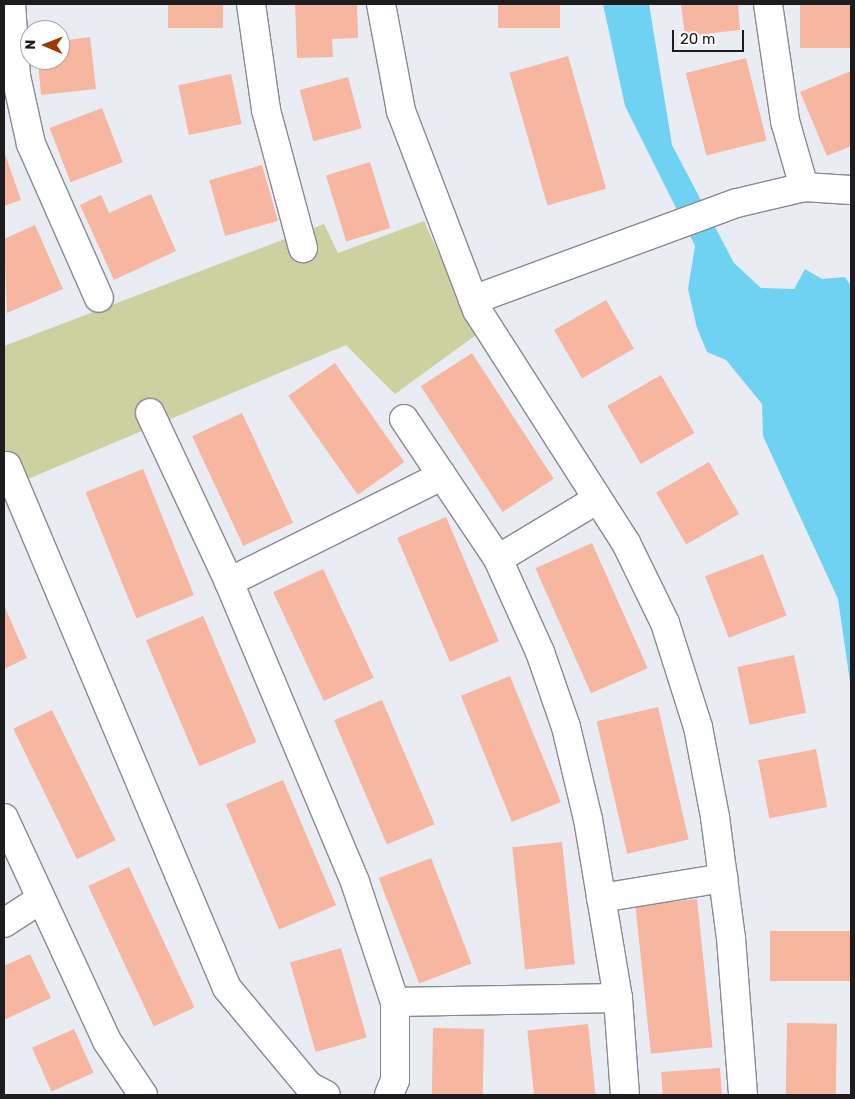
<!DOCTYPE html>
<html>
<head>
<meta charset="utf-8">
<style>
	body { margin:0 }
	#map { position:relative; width:855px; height:1099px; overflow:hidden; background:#eaecf4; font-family:Rubik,sans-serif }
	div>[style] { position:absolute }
	.green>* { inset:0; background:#cdd19f }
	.water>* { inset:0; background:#70d2f2 }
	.building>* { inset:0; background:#f6b69f; transform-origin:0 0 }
	.roads { filter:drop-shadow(1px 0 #888991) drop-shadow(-1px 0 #888991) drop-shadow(0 1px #888991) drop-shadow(0 -1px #888991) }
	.minor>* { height:28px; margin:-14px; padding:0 14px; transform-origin:14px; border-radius:14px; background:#fff }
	span { translate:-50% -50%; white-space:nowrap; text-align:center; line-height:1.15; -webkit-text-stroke:5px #fff; paint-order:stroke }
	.frame { position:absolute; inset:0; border:5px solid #1d1d20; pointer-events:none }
	.north { position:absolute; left:20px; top:20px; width:50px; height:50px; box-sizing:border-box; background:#fff; border:1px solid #a5a5a6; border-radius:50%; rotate:271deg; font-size:14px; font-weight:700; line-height:20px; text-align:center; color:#1d1d20 }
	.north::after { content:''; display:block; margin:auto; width:18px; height:22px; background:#9c3800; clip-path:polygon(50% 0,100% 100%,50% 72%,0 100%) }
	.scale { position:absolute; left:672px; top:30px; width:72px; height:22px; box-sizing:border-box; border:2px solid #1d1d20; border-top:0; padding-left:6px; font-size:15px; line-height:18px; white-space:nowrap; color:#1d1d20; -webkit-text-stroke:4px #fff; paint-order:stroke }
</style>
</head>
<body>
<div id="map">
	<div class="green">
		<i style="clip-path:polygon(424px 221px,476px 335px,395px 394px,346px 345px,4px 489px,4px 346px,324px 224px,338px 253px)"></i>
	</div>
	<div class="water">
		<i style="clip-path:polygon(603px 4px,649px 4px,672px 145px,734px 263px,761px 288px,794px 289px,805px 269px,822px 279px,845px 277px,851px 286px,851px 689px,838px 599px,763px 436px,762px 404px,726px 360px,707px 352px,697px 328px,688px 289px,695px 246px,625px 106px)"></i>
	</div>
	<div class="building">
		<i style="left:168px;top:4px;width:55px;height:24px"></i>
		<i style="clip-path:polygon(295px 4px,357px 4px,358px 38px,332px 39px,333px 57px,297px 58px)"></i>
		<i style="left:498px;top:4px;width:62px;height:24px"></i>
		<i style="clip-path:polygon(681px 4px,738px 4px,740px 30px,685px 36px)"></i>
		<i style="left:800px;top:4px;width:50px;height:44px"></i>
		<i style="clip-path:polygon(90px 37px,96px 89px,41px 95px,38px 60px,60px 60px,60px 41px)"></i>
		<i style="left:568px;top:56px;width:138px;height:61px;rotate:74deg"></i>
		<i style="left:746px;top:58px;width:85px;height:62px;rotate:76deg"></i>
		<i style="clip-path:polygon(851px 71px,851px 146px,827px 156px,800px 92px)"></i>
		<i style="left:231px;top:74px;width:51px;height:54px;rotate:78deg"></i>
		<i style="left:348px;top:77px;width:53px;height:50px;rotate:75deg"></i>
		<i style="left:102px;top:108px;width:58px;height:56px;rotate:69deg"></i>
		<i style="clip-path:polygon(4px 151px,21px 200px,4px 206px)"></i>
		<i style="left:370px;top:162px;width:69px;height:46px;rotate:73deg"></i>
		<i style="left:262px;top:165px;width:58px;height:55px;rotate:74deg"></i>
		<i style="clip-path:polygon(151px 194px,176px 251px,114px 280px,80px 205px,101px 195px,109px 213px)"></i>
		<i style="clip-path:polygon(35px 225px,63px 289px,7px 313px,4px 239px)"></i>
		<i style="left:606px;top:300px;width:56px;height:60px;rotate:60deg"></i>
		<i style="left:472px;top:353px;width:150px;height:61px;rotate:57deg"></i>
		<i style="left:335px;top:363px;width:121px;height:57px;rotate:55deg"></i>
		<i style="left:661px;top:375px;width:67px;height:62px;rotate:60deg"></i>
		<i style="left:242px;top:413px;width:121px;height:55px;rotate:65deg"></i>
		<i style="left:709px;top:462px;width:60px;height:61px;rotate:60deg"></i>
		<i style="left:143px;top:469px;width:136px;height:62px;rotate:68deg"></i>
		<i style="left:446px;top:517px;width:135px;height:53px;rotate:67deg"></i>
		<i style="left:592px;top:543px;width:137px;height:62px;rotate:66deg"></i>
		<i style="left:763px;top:554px;width:66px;height:62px;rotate:69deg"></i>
		<i style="left:323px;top:569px;width:120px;height:55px;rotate:65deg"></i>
		<i style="clip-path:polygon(4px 605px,27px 658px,4px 669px)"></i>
		<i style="left:203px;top:616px;width:137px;height:62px;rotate:67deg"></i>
		<i style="left:794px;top:655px;width:59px;height:58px;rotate:78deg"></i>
		<i style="left:510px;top:676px;width:136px;height:53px;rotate:68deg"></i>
		<i style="left:382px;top:700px;width:135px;height:52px;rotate:67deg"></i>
		<i style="left:658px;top:707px;width:136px;height:63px;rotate:77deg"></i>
		<i style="left:52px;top:710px;width:145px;height:43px;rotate:64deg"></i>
		<i style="left:816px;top:749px;width:59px;height:59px;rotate:79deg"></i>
		<i style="left:283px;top:780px;width:136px;height:62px;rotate:67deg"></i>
		<i style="left:562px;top:842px;width:123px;height:50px;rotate:84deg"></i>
		<i style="left:431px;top:858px;width:113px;height:56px;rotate:69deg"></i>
		<i style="left:129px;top:867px;width:155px;height:45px;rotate:65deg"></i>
		<i style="left:697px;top:899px;width:149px;height:62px;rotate:84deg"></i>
		<i style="left:770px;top:931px;width:81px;height:50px"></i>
		<i style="left:341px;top:948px;width:93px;height:53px;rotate:74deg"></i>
		<i style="clip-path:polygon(30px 954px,51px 998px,4px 1020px,4px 966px)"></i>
		<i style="left:787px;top:1023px;width:50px;height:72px;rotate:1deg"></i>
		<i style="left:588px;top:1024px;width:71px;height:61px;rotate:84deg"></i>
		<i style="left:433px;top:1028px;width:51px;height:67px;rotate:1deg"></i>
		<i style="left:74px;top:1029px;width:48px;height:46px;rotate:66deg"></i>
		<i style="left:720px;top:1068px;width:27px;height:59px;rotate:86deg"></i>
	</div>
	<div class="roads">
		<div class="minor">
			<i style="left:11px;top:4px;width:72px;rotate:86deg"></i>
			<i style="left:16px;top:76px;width:70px;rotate:77.6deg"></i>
			<i style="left:31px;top:144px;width:168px;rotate:66.2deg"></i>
			<i style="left:251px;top:4px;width:107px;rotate:81.9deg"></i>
			<i style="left:266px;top:110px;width:143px;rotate:75deg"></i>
			<i style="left:381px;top:4px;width:109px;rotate:79.4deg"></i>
			<i style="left:401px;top:111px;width:213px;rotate:69.1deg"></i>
			<i style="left:477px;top:310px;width:277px;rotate:57.4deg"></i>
			<i style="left:626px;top:543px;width:89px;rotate:64deg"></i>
			<i style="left:665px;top:623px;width:109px;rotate:72.4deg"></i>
			<i style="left:698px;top:727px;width:92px;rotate:79.3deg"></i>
			<i style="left:715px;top:817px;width:122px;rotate:82.5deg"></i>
			<i style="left:731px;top:938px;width:157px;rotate:85.6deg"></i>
			<i style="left:768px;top:4px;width:118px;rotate:81.7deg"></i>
			<i style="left:785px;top:121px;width:69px;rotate:73.9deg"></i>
			<i style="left:473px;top:300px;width:281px;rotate:-20.2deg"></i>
			<i style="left:737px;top:203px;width:69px;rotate:-13.4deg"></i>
			<i style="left:804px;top:187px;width:47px;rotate:3.7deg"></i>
			<i style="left:150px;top:413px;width:187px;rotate:64.9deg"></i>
			<i style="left:229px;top:582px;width:325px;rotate:67.2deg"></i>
			<i style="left:355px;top:882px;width:126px;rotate:71.6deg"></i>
			<i style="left:395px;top:1002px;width:78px;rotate:90deg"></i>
			<i style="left:395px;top:1080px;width:16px;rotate:112deg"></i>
			<i style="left:404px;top:419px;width:169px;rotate:56.1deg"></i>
			<i style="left:498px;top:559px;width:102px;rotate:65.7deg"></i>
			<i style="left:540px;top:652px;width:79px;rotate:70.9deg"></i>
			<i style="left:566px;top:727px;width:95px;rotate:76.6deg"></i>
			<i style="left:588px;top:819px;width:181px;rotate:80.5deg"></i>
			<i style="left:618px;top:998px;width:97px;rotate:85.9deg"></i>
			<i style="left:7px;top:466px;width:566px;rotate:67.15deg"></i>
			<i style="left:227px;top:988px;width:128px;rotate:50.1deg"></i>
			<i style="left:309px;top:1086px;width:19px;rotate:28deg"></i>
			<i style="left:498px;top:559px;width:114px;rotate:-31deg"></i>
			<i style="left:229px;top:582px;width:238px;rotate:-26.5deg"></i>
			<i style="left:4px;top:818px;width:246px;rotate:65.2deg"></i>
			<i style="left:107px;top:1041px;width:65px;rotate:56.3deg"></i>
			<i style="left:601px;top:898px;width:124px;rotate:-9.3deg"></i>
			<i style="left:4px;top:923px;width:44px;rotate:-33deg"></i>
			<i style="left:395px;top:1002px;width:223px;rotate:-1deg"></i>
		</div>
	</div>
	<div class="frame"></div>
	<div class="north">N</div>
	<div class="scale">20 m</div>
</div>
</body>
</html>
